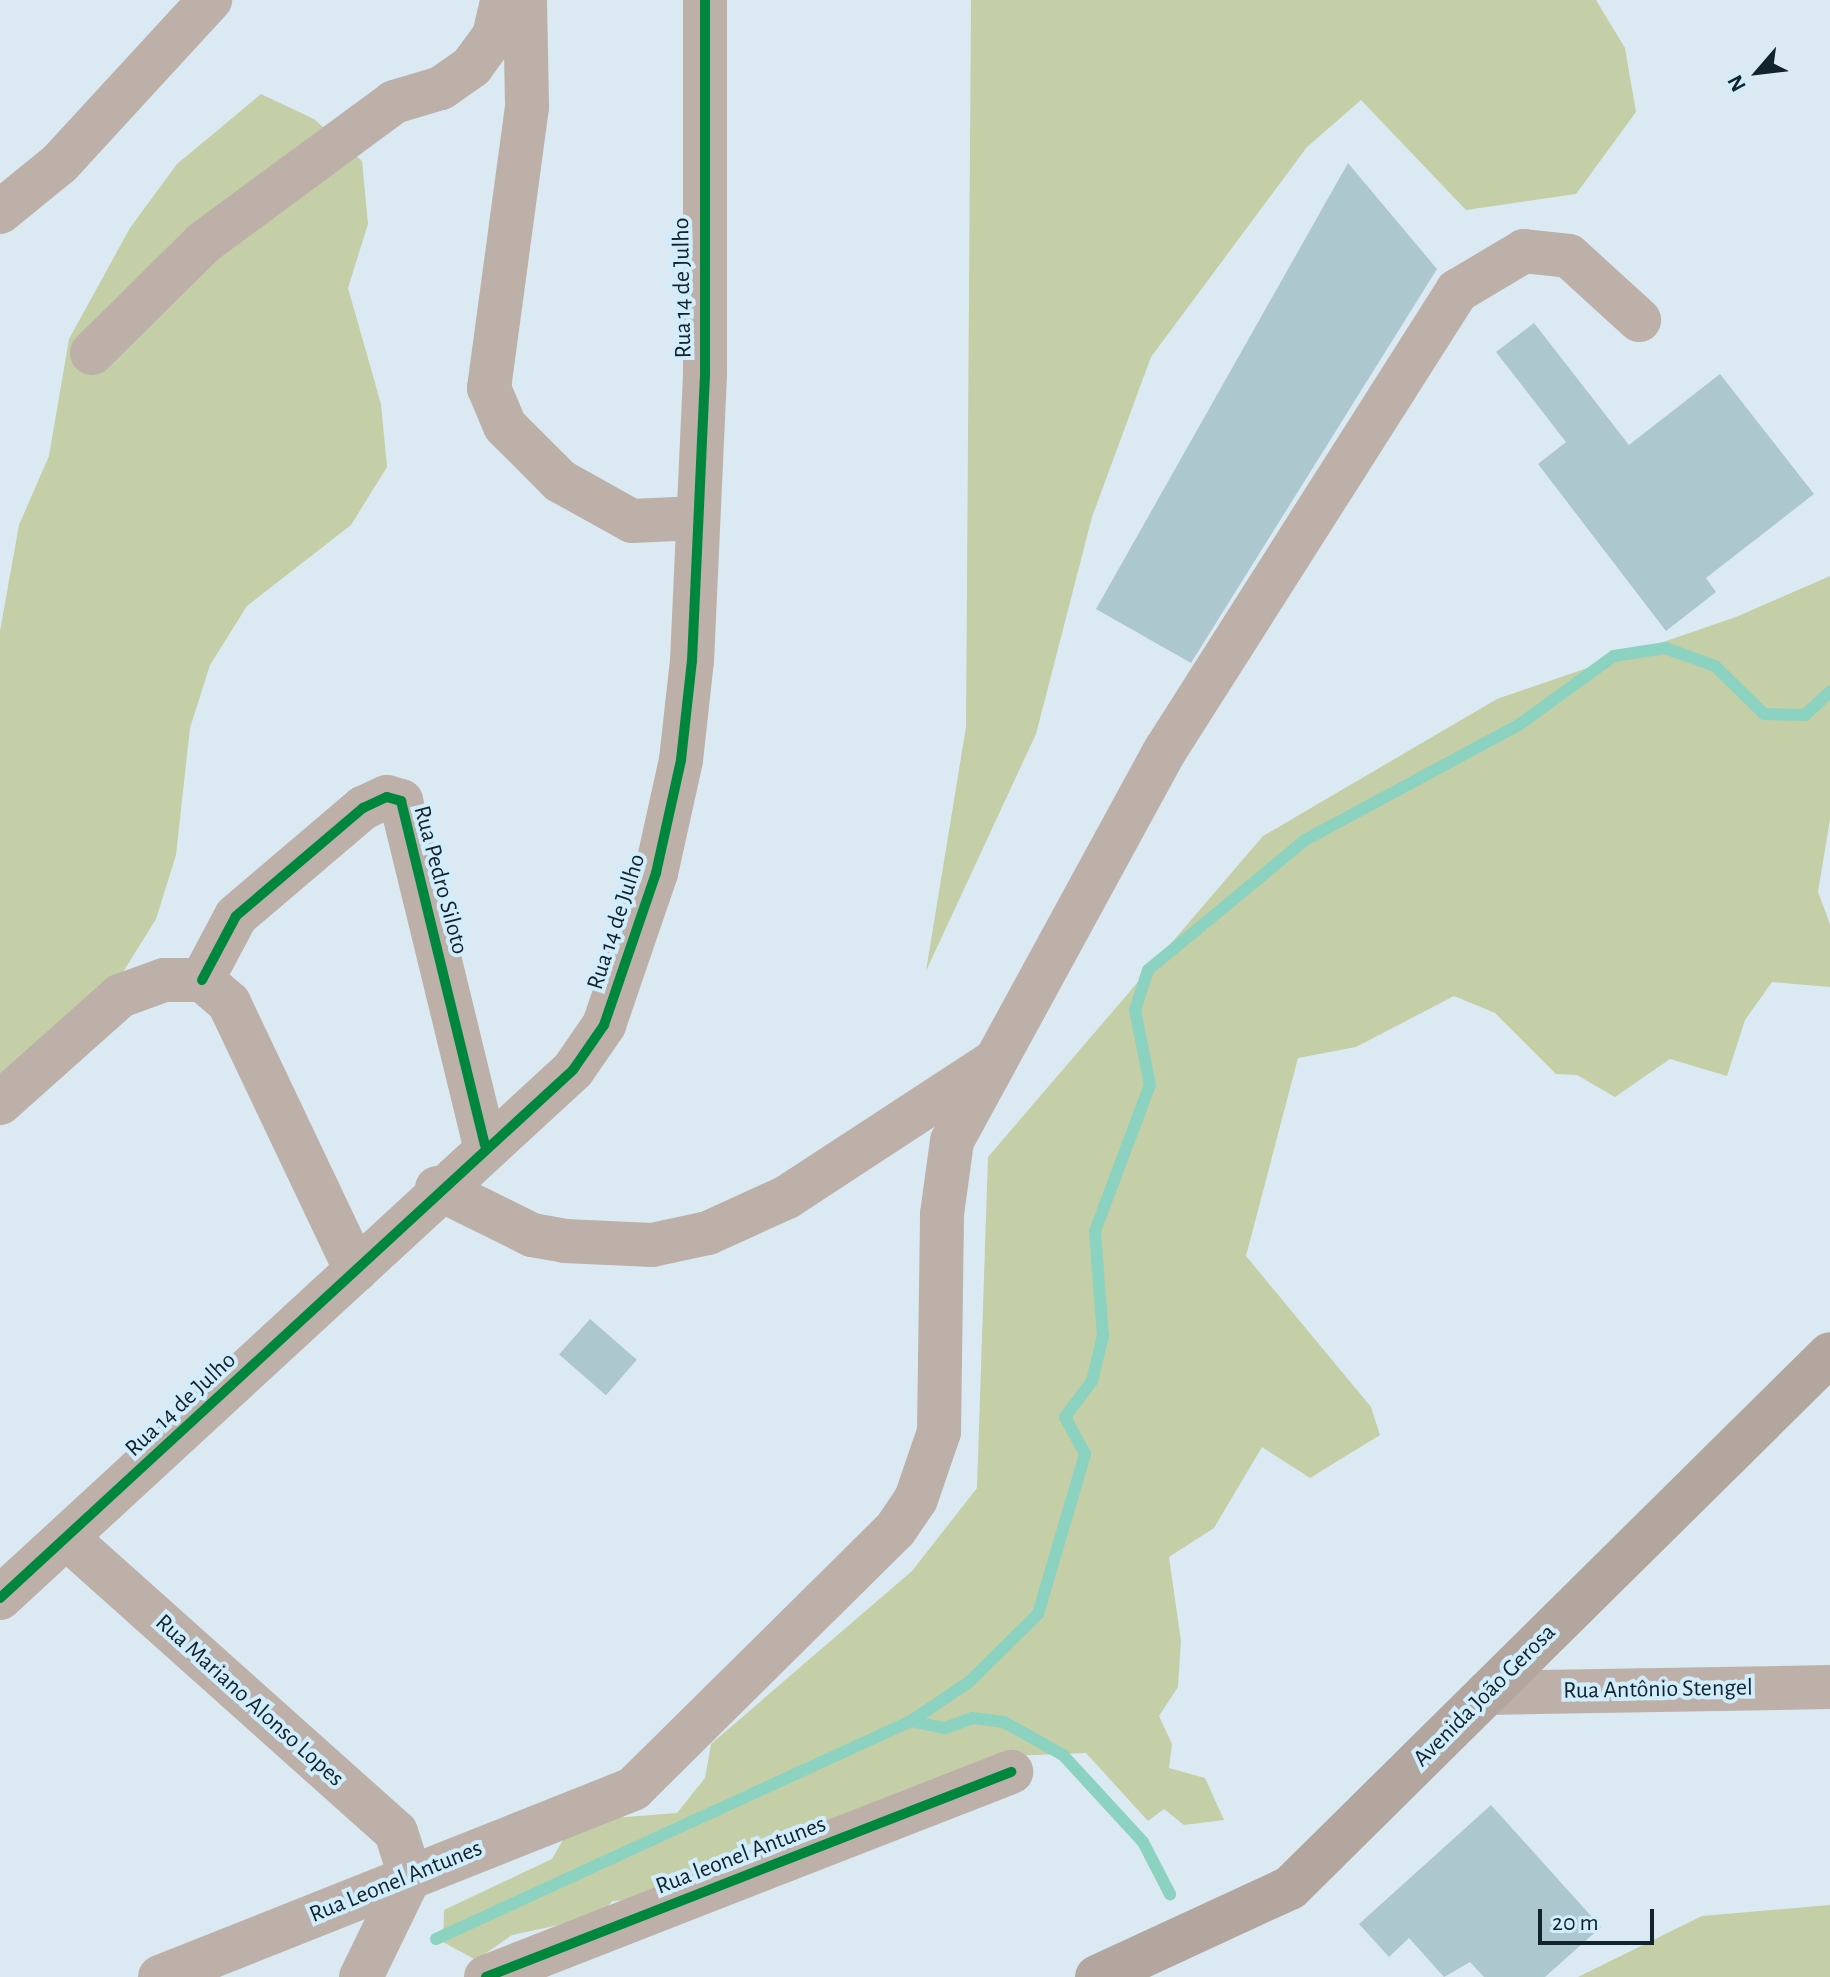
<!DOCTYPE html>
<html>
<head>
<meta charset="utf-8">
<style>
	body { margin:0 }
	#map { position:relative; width:1830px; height:1977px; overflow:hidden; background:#dbeaf2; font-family:"Alegreya Sans",sans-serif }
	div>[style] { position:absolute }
	.forest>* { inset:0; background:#c4cea7 }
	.stream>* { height:12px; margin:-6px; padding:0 6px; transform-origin:6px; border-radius:6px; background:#8cd2c1 }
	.building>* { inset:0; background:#adc7cf; transform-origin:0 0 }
	.minor>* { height:44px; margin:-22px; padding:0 22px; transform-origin:22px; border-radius:22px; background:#bcb0a9 }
	.major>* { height:44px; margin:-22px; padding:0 22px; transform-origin:22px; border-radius:22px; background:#b2a69e }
	.cycleway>* { height:10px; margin:-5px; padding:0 5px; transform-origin:5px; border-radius:5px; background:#00873e }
	span { translate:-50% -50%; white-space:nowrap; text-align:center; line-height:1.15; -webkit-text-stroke:8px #d1edfc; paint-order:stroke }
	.street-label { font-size:24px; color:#11232c }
	.north { position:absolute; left:1718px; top:32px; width:80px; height:80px; -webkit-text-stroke:6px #d1edfc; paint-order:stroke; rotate:242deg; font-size:22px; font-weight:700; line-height:32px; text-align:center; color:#11232c }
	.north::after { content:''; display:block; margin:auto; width:28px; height:36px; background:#11232c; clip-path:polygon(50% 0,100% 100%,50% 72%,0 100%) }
	.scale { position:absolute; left:1538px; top:1909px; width:116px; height:36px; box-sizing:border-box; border:4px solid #11232c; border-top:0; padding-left:10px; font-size:24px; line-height:28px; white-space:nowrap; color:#11232c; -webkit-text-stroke:6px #d1edfc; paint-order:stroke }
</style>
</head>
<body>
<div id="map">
	<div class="forest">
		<i style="clip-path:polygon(971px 0,1596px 0,1625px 48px,1636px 112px,1576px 194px,1466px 210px,1361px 100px,1307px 147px,1151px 357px,1092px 517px,1036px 734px,926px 971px,966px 727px)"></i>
		<i style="clip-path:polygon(261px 94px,314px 119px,362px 161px,368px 224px,348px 288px,381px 404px,387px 467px,351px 525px,247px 606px,210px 665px,190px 728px,176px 855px,156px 919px,120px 977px,0 1079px,0 631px,19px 525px,49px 456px,69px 339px,130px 228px,177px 164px)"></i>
		<i style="clip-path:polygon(1830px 576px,1830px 819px,1818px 892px,1830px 924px,1830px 987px,1772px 982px,1745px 1020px,1727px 1076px,1670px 1059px,1615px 1097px,1577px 1075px,1556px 1074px,1495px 1013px,1454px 996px,1356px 1047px,1298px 1058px,1246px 1256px,1371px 1407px,1380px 1435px,1310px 1478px,1262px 1447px,1214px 1528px,1169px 1557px,1181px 1641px,1178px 1687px,1159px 1716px,1172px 1744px,1169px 1768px,1205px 1778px,1224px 1820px,1184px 1825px,1164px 1809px,1148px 1821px,1086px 1753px,1012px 1756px,793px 1844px,775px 1834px,742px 1847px,738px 1860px,650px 1899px,612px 1901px,601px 1916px,512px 1935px,476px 1960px,443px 1942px,444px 1910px,552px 1859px,574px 1821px,677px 1813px,705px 1778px,711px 1744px,912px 1571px,977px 1488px,988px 1157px,1263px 836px,1497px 699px,1736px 617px)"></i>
		<i style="clip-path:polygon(1830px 1905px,1830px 1977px,1578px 1977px,1702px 1916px)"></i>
	</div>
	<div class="stream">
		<i style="left:911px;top:1721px;width:70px;rotate:-33.9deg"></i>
		<i style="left:969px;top:1682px;width:97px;rotate:-44.6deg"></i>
		<i style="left:1038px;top:1614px;width:167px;rotate:-73.6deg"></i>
		<i style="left:1085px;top:1454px;width:42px;rotate:-118.4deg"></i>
		<i style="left:1065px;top:1417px;width:45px;rotate:-53.1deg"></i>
		<i style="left:1092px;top:1381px;width:46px;rotate:-76.3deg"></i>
		<i style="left:1103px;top:1336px;width:105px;rotate:-94.4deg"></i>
		<i style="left:1095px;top:1231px;width:156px;rotate:-69.4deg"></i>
		<i style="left:1150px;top:1085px;width:76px;rotate:-101.3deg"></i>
		<i style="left:1135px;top:1010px;width:42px;rotate:-72deg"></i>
		<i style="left:1148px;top:970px;width:204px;rotate:-39.6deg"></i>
		<i style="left:1305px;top:840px;width:244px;rotate:-28.3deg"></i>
		<i style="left:1520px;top:724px;width:116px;rotate:-35.9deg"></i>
		<i style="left:1614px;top:656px;width:52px;rotate:-8.9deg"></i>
		<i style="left:1665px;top:648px;width:53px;rotate:19.8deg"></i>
		<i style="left:1715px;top:666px;width:69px;rotate:44.4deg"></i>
		<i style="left:1764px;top:714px;width:41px;rotate:1.4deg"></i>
		<i style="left:1805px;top:715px;width:34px;rotate:-43deg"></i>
		<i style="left:436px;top:1939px;width:523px;rotate:-24.65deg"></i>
		<i style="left:911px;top:1721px;width:35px;rotate:12deg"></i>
		<i style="left:945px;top:1728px;width:29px;rotate:-20deg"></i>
		<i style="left:972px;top:1718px;width:32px;rotate:7deg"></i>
		<i style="left:1004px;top:1722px;width:68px;rotate:29.2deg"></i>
		<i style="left:1063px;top:1755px;width:118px;rotate:47.4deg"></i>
		<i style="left:1143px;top:1842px;width:59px;rotate:62.6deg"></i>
	</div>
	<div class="building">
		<i style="clip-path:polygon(1348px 163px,1437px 269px,1191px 663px,1096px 609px)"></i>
		<i style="clip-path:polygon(1534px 323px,1629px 445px,1720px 374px,1814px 494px,1706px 578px,1716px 592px,1666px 631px,1538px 464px,1566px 442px,1496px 352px)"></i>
		<i style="left:590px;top:1319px;width:62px;height:47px;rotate:41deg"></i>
		<i style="clip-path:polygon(1491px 1805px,1601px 1927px,1545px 1977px,1484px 1977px,1470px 1962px,1444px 1977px,1409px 1938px,1389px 1957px,1359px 1924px)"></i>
	</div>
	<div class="minor">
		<i style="left:525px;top:0;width:107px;rotate:88.9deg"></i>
		<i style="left:527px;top:107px;width:284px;rotate:97.7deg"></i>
		<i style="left:489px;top:388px;width:41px;rotate:67.2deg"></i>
		<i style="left:505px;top:426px;width:78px;rotate:45deg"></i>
		<i style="left:560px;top:481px;width:82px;rotate:29.1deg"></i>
		<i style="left:632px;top:521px;width:65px;rotate:-2.6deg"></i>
		<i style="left:0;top:212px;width:77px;rotate:-39.2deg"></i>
		<i style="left:60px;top:163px;width:222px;rotate:-47.4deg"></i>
		<i style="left:92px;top:353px;width:156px;rotate:-44.7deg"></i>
		<i style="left:203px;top:243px;width:237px;rotate:-36.4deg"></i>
		<i style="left:394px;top:102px;width:49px;rotate:-16.6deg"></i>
		<i style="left:441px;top:88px;width:38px;rotate:-35deg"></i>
		<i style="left:472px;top:66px;width:37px;rotate:-54deg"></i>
		<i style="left:494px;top:36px;width:37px;rotate:-77deg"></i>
		<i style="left:202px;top:980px;width:72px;rotate:-62deg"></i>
		<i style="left:236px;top:916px;width:167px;rotate:-40.4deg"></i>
		<i style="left:363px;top:808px;width:26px;rotate:-25deg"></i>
		<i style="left:387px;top:797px;width:15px;rotate:16deg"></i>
		<i style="left:401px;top:801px;width:354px;rotate:76.3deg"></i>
		<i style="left:0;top:1103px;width:161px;rotate:-41.7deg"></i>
		<i style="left:120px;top:996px;width:47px;rotate:-20deg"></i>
		<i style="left:164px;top:980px;width:38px"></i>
		<i style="left:202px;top:980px;width:35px;rotate:40deg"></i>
		<i style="left:229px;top:1003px;width:296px;rotate:64.6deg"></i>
		<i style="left:437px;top:1188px;width:106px;rotate:26.3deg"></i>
		<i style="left:532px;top:1235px;width:34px;rotate:10deg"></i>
		<i style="left:565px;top:1241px;width:87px;rotate:2.6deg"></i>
		<i style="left:652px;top:1245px;width:57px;rotate:-12.1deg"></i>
		<i style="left:708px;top:1233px;width:87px;rotate:-24.5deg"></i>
		<i style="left:787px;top:1197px;width:245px;rotate:-33.2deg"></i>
		<i style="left:67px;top:1538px;width:441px;rotate:41.8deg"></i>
		<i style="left:396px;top:1832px;width:46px;rotate:72.3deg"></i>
		<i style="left:0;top:1598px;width:779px;rotate:-42.66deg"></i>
		<i style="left:573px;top:1070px;width:55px;rotate:-55.4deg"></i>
		<i style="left:604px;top:1025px;width:161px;rotate:-71.1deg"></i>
		<i style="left:656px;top:873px;width:116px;rotate:-77.5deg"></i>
		<i style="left:681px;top:760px;width:100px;rotate:-83.7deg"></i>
		<i style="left:692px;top:661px;width:289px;rotate:-87.4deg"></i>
		<i style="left:705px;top:372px;width:372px;rotate:-90deg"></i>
		<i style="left:1487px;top:1693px;width:343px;rotate:-1deg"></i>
		<i style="left:160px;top:1977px;width:509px;rotate:-21.68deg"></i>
		<i style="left:633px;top:1789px;width:368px;rotate:-44.7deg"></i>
		<i style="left:895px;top:1530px;width:37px;rotate:-56deg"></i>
		<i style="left:916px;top:1499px;width:71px;rotate:-71.1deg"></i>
		<i style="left:939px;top:1432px;width:218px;rotate:-89.2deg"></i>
		<i style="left:942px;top:1214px;width:74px;rotate:-82.2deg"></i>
		<i style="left:952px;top:1141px;width:447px;rotate:-61.4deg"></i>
		<i style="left:1166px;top:749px;width:543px;rotate:-57.57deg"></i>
		<i style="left:1457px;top:291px;width:78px;rotate:-30.8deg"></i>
		<i style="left:1524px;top:251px;width:45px;rotate:6.3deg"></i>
		<i style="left:1569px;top:256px;width:95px;rotate:42.4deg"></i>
		<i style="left:361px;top:1977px;width:112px;rotate:-64.1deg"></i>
		<i style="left:486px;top:1977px;width:564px;rotate:-21.33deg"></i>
	</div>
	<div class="major">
		<i style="left:1097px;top:1977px;width:213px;rotate:-24.8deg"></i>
		<i style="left:1290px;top:1888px;width:759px;rotate:-44.68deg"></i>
	</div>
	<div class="cycleway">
		<i style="left:202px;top:980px;width:72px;rotate:-62deg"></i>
		<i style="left:236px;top:916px;width:167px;rotate:-40.4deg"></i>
		<i style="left:363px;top:808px;width:26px;rotate:-25deg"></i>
		<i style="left:387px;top:797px;width:15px;rotate:16deg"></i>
		<i style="left:401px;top:801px;width:354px;rotate:76.3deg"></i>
		<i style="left:0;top:1598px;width:779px;rotate:-42.66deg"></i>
		<i style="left:573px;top:1070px;width:55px;rotate:-55.4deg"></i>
		<i style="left:604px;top:1025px;width:161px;rotate:-71.1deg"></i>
		<i style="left:656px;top:873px;width:116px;rotate:-77.5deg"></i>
		<i style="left:681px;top:760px;width:100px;rotate:-83.7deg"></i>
		<i style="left:692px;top:661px;width:289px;rotate:-87.4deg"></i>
		<i style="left:705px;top:372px;width:372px;rotate:-90deg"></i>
		<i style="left:486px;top:1977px;width:564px;rotate:-21.33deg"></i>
	</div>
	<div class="street-label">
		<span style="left:683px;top:288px;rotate:-91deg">Rua 14 de Julho</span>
		<span style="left:440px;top:880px;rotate:75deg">Rua Pedro Siloto</span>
		<span style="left:617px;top:922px;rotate:-72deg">Rua 14 de Julho</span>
		<span style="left:181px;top:1405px;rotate:-43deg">Rua 14 de Julho</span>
		<span style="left:1658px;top:1690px;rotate:-1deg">Rua Antônio Stengel</span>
		<span style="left:1485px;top:1696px;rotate:-45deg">Avenida João Gerosa</span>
		<span style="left:249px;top:1701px;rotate:42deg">Rua Mariano Alonso Lopes</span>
		<span style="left:741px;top:1856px;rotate:-21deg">Rua leonel Antunes</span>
		<span style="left:396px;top:1882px;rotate:-22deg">Rua Leonel Antunes</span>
	</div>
	<div class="north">N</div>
	<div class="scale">20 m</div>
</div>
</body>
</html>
